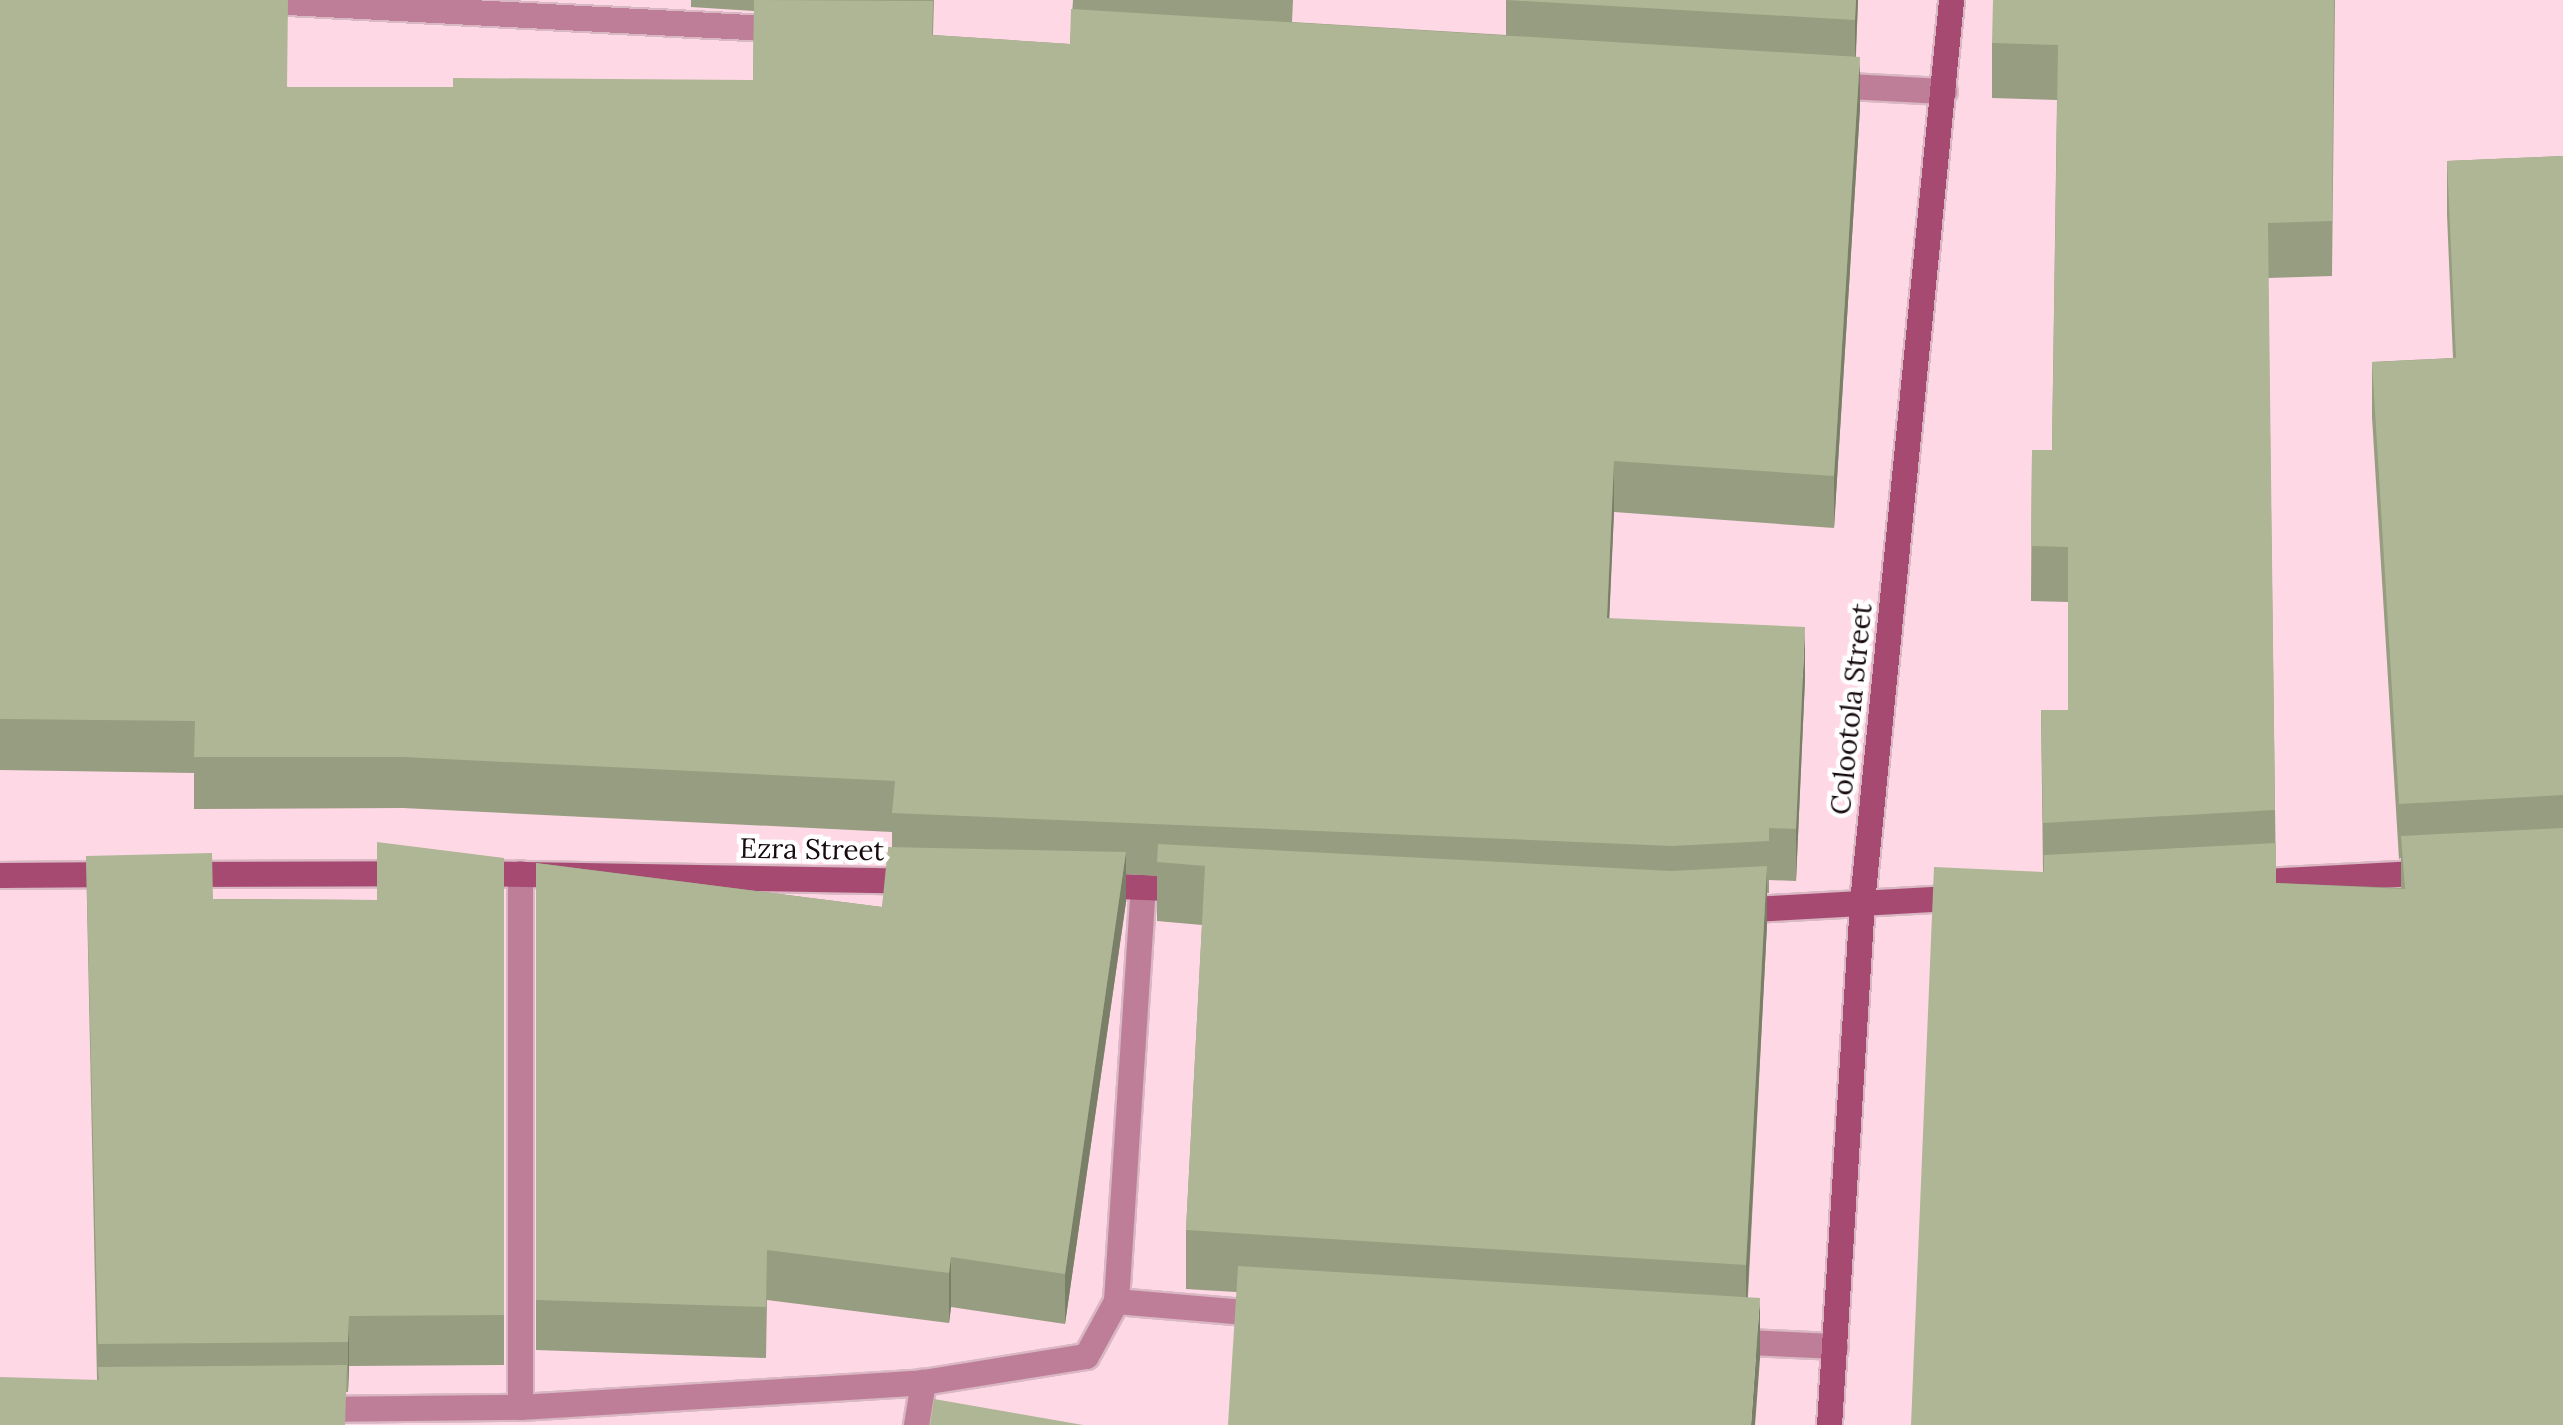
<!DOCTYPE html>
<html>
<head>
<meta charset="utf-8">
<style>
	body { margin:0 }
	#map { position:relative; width:2563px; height:1425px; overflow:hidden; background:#fed8e5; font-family:Lora,serif }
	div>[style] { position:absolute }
	.roads { filter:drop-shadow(2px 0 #d9b7c3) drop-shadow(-2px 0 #d9b7c3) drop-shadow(0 2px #d9b7c3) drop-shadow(0 -2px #d9b7c3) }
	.lane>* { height:25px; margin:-12.5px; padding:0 12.5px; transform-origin:12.5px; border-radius:12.5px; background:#be7e97 }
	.street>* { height:25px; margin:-12.5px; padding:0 12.5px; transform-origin:12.5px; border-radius:12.5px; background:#be7e97 }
	.secondary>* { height:25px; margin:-12.5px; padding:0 12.5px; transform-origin:12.5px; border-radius:12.5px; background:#a64a72 }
	.wall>* { inset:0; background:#969d80 }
	.shaded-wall>* { inset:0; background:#7a7f68 }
	.building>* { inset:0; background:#aeb695 }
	span { translate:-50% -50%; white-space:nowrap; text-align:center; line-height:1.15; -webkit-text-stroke:9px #fff; paint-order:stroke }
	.street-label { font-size:28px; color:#170b10 }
</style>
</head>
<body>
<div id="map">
	<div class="roads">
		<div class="lane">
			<i style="left:520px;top:873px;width:534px;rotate:90deg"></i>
			<i style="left:1116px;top:1301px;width:416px;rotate:-86.3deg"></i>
			<i style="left:1728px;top:1341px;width:107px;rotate:2.7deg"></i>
			<i style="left:315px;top:1409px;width:205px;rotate:-0.6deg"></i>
			<i style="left:520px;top:1407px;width:404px;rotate:-3.5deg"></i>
			<i style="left:923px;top:1382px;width:165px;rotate:-9.1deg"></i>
			<i style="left:1086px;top:1356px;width:63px;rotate:-61.4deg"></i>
			<i style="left:1116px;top:1301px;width:154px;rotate:4.9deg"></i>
			<i style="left:916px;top:1425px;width:44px;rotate:-80.8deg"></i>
		</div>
		<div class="street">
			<i style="left:251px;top:0;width:535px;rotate:3.11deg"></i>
			<i style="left:1828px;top:85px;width:116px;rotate:3deg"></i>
		</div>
		<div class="secondary">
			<i style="left:470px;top:873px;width:445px;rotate:1deg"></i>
			<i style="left:180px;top:874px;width:230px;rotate:-0.2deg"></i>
			<i style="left:0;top:875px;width:120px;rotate:-0.5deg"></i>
			<i style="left:2243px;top:882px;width:190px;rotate:-3deg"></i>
			<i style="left:1095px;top:885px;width:95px;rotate:2.4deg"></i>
			<i style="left:1734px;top:910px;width:230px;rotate:-3.2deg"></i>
			<i style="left:1829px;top:1425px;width:524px;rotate:-86.39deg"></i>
			<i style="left:1862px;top:902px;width:906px;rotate:-84.36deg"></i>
		</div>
	</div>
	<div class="wall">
		<i style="clip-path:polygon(0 0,288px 87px,453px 87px,753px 80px,754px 11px,691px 7px,691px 0,934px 0,933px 35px,1070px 44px,1073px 0,1293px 0,1292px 22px,1506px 35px,1506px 0,1858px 0,1856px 56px,1860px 108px,1834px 528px,1614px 512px,1609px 618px,1805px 679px,1796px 881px,1769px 880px,1769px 893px,1767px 893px,1767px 925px,1748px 1297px,1760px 1358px,1236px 1292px,1186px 1289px,1186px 1230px,1202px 925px,1157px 921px,1157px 876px,1126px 874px,1126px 902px,1065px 1324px,951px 1307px,949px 1323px,767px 1300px,766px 1358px,536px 1350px,536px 863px,882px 907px,892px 847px,892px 832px,403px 808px,194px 809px,194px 773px,0 770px)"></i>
		<i style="clip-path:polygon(2335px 0,2332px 276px,2268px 278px,2276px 883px,2401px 888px,2401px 858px,2399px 859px,2372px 417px,2372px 362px,2453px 358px,2447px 215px,2447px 161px,2563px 156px,2563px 1425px,2043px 872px,2041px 710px,2068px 710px,2068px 602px,2031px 601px,2032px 450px,2052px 450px,2057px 100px,1992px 98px,1992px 43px)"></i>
		<i style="clip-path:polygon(86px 856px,213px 899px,377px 900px,504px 858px,504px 1365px,349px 1366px,348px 1392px,97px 1380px)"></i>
	</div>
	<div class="shaded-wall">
		<i style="clip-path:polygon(1856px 0,1858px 0,1855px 70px,1855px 20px)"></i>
		<i style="clip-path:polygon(1860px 57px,1860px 108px,1834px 528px,1834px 476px)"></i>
		<i style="clip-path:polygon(1614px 461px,1614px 512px,1607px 670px,1607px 618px)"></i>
		<i style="clip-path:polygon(1805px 627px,1805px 679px,1796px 881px,1796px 829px)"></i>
		<i style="clip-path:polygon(1126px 852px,1126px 902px,1065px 1324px,1065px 1274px)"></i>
		<i style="clip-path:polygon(1767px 866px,1767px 925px,1746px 1324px,1746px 1265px)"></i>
		<i style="clip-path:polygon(951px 1257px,951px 1307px,949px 1323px,949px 1273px)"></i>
		<i style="clip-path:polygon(1760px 1298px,1760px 1358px,1755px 1425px,1751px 1425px)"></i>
		<i style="clip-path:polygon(349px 1316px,349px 1366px,348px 1392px,348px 1342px)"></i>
	</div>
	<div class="building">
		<i style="clip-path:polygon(0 0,288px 0,287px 87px,453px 87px,453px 78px,753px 80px,754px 0,933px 1px,932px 35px,1070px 44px,1071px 9px,1860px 57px,1834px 476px,1614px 461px,1607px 618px,1805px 627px,1796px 829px,1769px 828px,1769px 841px,1672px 846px,892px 813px,895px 781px,403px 757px,194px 757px,195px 721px,0 719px)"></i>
		<i style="clip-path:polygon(1506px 0,1856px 0,1855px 20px)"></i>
		<i style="clip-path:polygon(1993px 0,2334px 0,2332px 221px,2268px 223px,2275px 810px,2043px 823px,2041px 710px,2068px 710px,2068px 547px,2031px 546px,2032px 450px,2052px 450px,2058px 45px,1992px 43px)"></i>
		<i style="clip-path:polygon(2563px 156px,2563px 795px,2399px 804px,2372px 362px,2456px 358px,2447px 161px)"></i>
		<i style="clip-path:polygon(2563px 828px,2563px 1425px,1911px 1425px,1934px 867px,2044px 872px,2044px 855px,2276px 843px,2276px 883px,2405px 889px,2401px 836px)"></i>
		<i style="clip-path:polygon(377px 842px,504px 858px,504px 1315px,349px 1316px,348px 1342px,98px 1344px,86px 856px,212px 853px,213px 899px,377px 900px)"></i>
		<i style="clip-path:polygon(1158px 844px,1671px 871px,1767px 866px,1746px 1265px,1186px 1230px,1205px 866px,1157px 862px)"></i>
		<i style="clip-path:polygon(888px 847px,1126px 852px,1065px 1274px,951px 1257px,949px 1273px,767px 1250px,766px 1307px,536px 1300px,536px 863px,882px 907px)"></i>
		<i style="clip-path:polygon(1238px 1266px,1760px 1298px,1751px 1425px,1228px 1425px)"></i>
		<i style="clip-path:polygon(347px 1365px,345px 1425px,0 1425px,0 1377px,99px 1380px,98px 1367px)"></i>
		<i style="clip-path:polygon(934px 1399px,1083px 1425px,930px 1425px)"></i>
	</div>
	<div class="street-label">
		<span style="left:1851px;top:709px;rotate:-84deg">Colootola Street</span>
		<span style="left:812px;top:849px;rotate:1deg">Ezra Street</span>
	</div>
</div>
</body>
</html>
